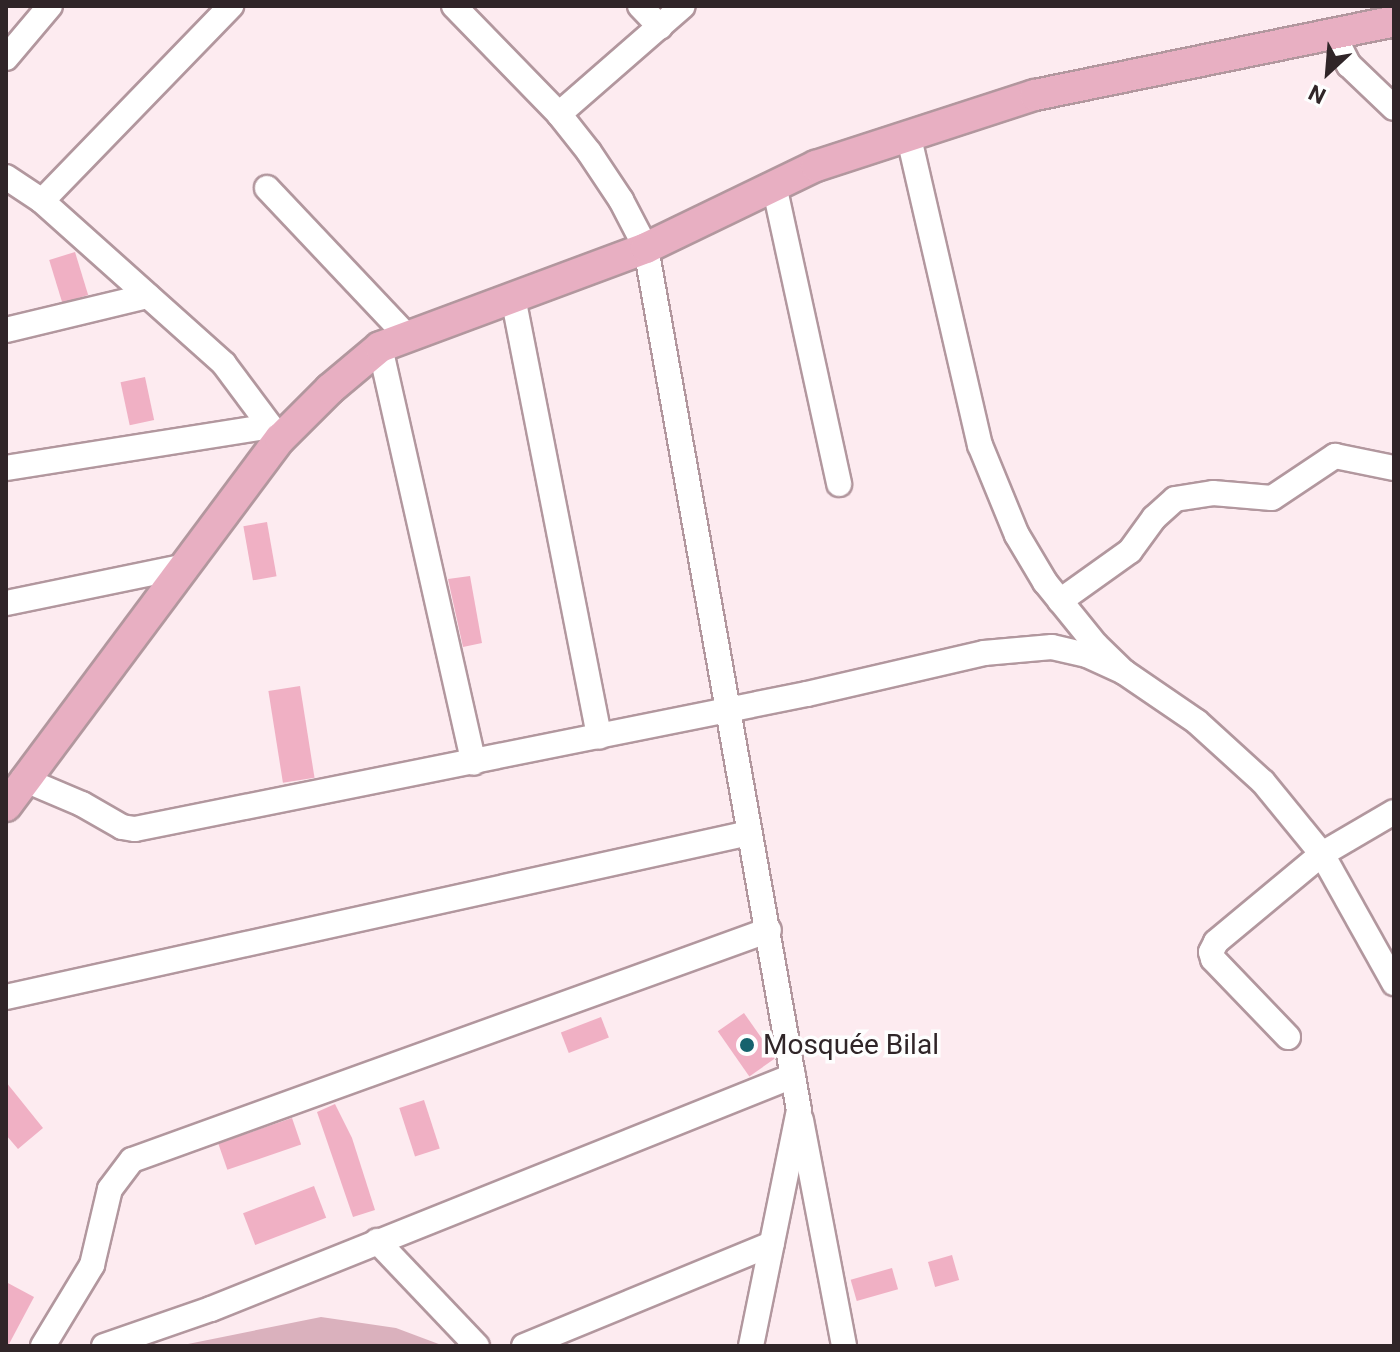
<!DOCTYPE html>
<html>
<head>
<meta charset="utf-8">
<style>
	body { margin:0 }
	#map { position:relative; width:1400px; height:1352px; overflow:hidden; background:#fdebf0; font-family:Roboto,sans-serif }
	div>[style] { position:absolute }
	.green>* { inset:0; background:#dab1bd }
	.building>* { inset:0; background:#f0b0c4; transform-origin:0 0 }
	.roads { filter:drop-shadow(2px 0 #b2979e) drop-shadow(-2px 0 #b2979e) drop-shadow(0 2px #b2979e) drop-shadow(0 -2px #b2979e) }
	.minor>* { height:24px; margin:-12px; padding:0 12px; transform-origin:12px; border-radius:12px; background:#fff }
	.major>* { height:30px; margin:-15px; padding:0 15px; transform-origin:15px; border-radius:15px; background:#e8afc2 }
	.dots>* { width:22px; height:22px; translate:-50% -50%; box-sizing:border-box; border:4px solid #fefefe; border-radius:50% }
	span { translate:-50% -50%; white-space:nowrap; text-align:center; line-height:1.15; -webkit-text-stroke:7px #fefefe; paint-order:stroke }
	.poi-label { font-size:28px; color:#302528 }
	.left { translate:0 -50%; text-align:left }
	.frame { position:absolute; inset:0; border:8px solid #302528; pointer-events:none }
	.north { position:absolute; left:1288px; top:32px; width:80px; height:80px; -webkit-text-stroke:6px #fefefe; paint-order:stroke; rotate:206deg; font-size:22px; font-weight:700; line-height:32px; text-align:center; color:#302528 }
	.north::after { content:''; display:block; margin:auto; width:28px; height:36px; background:#302528; clip-path:polygon(50% 0,100% 100%,50% 72%,0 100%) }
</style>
</head>
<body>
<div id="map">
	<div class="green">
		<i style="clip-path:polygon(321px 1317px,396px 1328px,444px 1346px,178px 1346px)"></i>
	</div>
	<div class="building">
		<i style="left:75px;top:252px;width:45px;height:27px;rotate:73deg"></i>
		<i style="left:145px;top:377px;width:44px;height:25px;rotate:78deg"></i>
		<i style="left:267px;top:522px;width:55px;height:24px;rotate:80deg"></i>
		<i style="clip-path:polygon(470px 576px,482px 643px,463px 647px,448px 579px)"></i>
		<i style="left:300px;top:686px;width:93px;height:32px;rotate:81deg"></i>
		<i style="left:744px;top:1013px;width:55px;height:32px;rotate:55deg"></i>
		<i style="left:601px;top:1017px;width:22px;height:43px;rotate:69deg"></i>
		<i style="clip-path:polygon(6px 1082px,43px 1128px,18px 1149px,6px 1135px)"></i>
		<i style="left:424px;top:1100px;width:51px;height:26px;rotate:72deg"></i>
		<i style="clip-path:polygon(335px 1104px,352px 1138px,375px 1210px,353px 1217px,317px 1112px)"></i>
		<i style="left:292px;top:1118px;width:28px;height:78px;rotate:71deg"></i>
		<i style="left:314px;top:1186px;width:34px;height:76px;rotate:69deg"></i>
		<i style="left:952px;top:1255px;width:26px;height:25px;rotate:74deg"></i>
		<i style="left:892px;top:1268px;width:22px;height:43px;rotate:74deg"></i>
		<i style="clip-path:polygon(6px 1282px,34px 1297px,8px 1346px,6px 1346px)"></i>
	</div>
	<div class="roads">
		<div class="minor">
			<i style="left:454px;top:6px;width:151px;rotate:45.8deg"></i>
			<i style="left:559px;top:114px;width:48px;rotate:51.7deg"></i>
			<i style="left:589px;top:152px;width:58px;rotate:56.3deg"></i>
			<i style="left:621px;top:200px;width:54px;rotate:62.5deg"></i>
			<i style="left:646px;top:248px;width:875px;rotate:79.94deg"></i>
			<i style="left:799px;top:1110px;width:241px;rotate:101.5deg"></i>
			<i style="left:640px;top:6px;width:29px;rotate:46deg"></i>
			<i style="left:1333px;top:34px;width:35px;rotate:63deg"></i>
			<i style="left:1349px;top:65px;width:62px;rotate:43.7deg"></i>
			<i style="left:6px;top:58px;width:68px;rotate:-49.8deg"></i>
			<i style="left:559px;top:114px;width:164px;rotate:-41.1deg"></i>
			<i style="left:909px;top:138px;width:315px;rotate:77deg"></i>
			<i style="left:980px;top:445px;width:97px;rotate:67.7deg"></i>
			<i style="left:1017px;top:535px;width:55px;rotate:59.2deg"></i>
			<i style="left:1045px;top:582px;width:81px;rotate:51deg"></i>
			<i style="left:1096px;top:645px;width:39px;rotate:44deg"></i>
			<i style="left:1124px;top:672px;width:88px;rotate:34.4deg"></i>
			<i style="left:1197px;top:722px;width:89px;rotate:42.3deg"></i>
			<i style="left:1263px;top:782px;width:93px;rotate:50.7deg"></i>
			<i style="left:1322px;top:854px;width:148px;rotate:60.8deg"></i>
			<i style="left:6px;top:177px;width:43px;rotate:33.7deg"></i>
			<i style="left:42px;top:201px;width:244px;rotate:41.8deg"></i>
			<i style="left:224px;top:364px;width:94px;rotate:53.3deg"></i>
			<i style="left:774px;top:185px;width:306px;rotate:77.7deg"></i>
			<i style="left:267px;top:188px;width:205px;rotate:46.6deg"></i>
			<i style="left:42px;top:201px;width:272px;rotate:-45.9deg"></i>
			<i style="left:513px;top:297px;width:448px;rotate:78.9deg"></i>
			<i style="left:6px;top:330px;width:146px;rotate:-13.5deg"></i>
			<i style="left:380px;top:347px;width:426px;rotate:77.3deg"></i>
			<i style="left:6px;top:468px;width:267px;rotate:-9deg"></i>
			<i style="left:1060px;top:601px;width:86px;rotate:-35.5deg"></i>
			<i style="left:1130px;top:551px;width:41px;rotate:-54deg"></i>
			<i style="left:1154px;top:518px;width:28px;rotate:-42deg"></i>
			<i style="left:1175px;top:499px;width:38px;rotate:-9deg"></i>
			<i style="left:1213px;top:493px;width:59px;rotate:4.8deg"></i>
			<i style="left:1272px;top:498px;width:76px;rotate:-33.7deg"></i>
			<i style="left:1335px;top:456px;width:60px;rotate:11.5deg"></i>
			<i style="left:6px;top:603px;width:184px;rotate:-11.6deg"></i>
			<i style="left:23px;top:779px;width:64px;rotate:23deg"></i>
			<i style="left:82px;top:804px;width:46px;rotate:29.9deg"></i>
			<i style="left:122px;top:827px;width:13px;rotate:9deg"></i>
			<i style="left:135px;top:829px;width:685px;rotate:-11.36deg"></i>
			<i style="left:807px;top:694px;width:182px;rotate:-13deg"></i>
			<i style="left:984px;top:653px;width:68px;rotate:-5deg"></i>
			<i style="left:1052px;top:647px;width:36px;rotate:13deg"></i>
			<i style="left:1087px;top:655px;width:41px;rotate:24.7deg"></i>
			<i style="left:6px;top:997px;width:761px;rotate:-12.45deg"></i>
			<i style="left:1288px;top:1037px;width:108px;rotate:-133.9deg"></i>
			<i style="left:1213px;top:959px;width:7px;rotate:-106deg"></i>
			<i style="left:1211px;top:952px;width:11px;rotate:-63deg"></i>
			<i style="left:1216px;top:942px;width:138px;rotate:-39.7deg"></i>
			<i style="left:1322px;top:854px;width:83px;rotate:-30.3deg"></i>
			<i style="left:801px;top:1120px;width:230px;rotate:79.2deg"></i>
			<i style="left:377px;top:1241px;width:145px;rotate:46.4deg"></i>
			<i style="left:43px;top:1346px;width:95px;rotate:-58.8deg"></i>
			<i style="left:92px;top:1265px;width:78px;rotate:-76.7deg"></i>
			<i style="left:110px;top:1189px;width:36px;rotate:-53deg"></i>
			<i style="left:132px;top:1160px;width:677px;rotate:-19.85deg"></i>
			<i style="left:104px;top:1346px;width:113px;rotate:-19.1deg"></i>
			<i style="left:211px;top:1309px;width:627px;rotate:-21.82deg"></i>
			<i style="left:524px;top:1346px;width:268px;rotate:-22.4deg"></i>
		</div>
		<div class="major">
			<i style="left:6px;top:806px;width:458px;rotate:-53.3deg"></i>
			<i style="left:280px;top:439px;width:71px;rotate:-45deg"></i>
			<i style="left:330px;top:389px;width:65px;rotate:-40deg"></i>
			<i style="left:380px;top:347px;width:284px;rotate:-20.4deg"></i>
			<i style="left:646px;top:248px;width:189px;rotate:-25.8deg"></i>
			<i style="left:816px;top:166px;width:230px;rotate:-18deg"></i>
			<i style="left:1035px;top:95px;width:367px;rotate:-11.6deg"></i>
		</div>
	</div>
	<div class="dots">
		<i style="left:747px;top:1045px;background:#16626d"></i>
	</div>
	<div class="poi-label">
		<span class="left" style="left:763px;top:1045px">Mosquée Bilal</span>
	</div>
	<div class="frame"></div>
	<div class="north">N</div>
</div>
</body>
</html>
